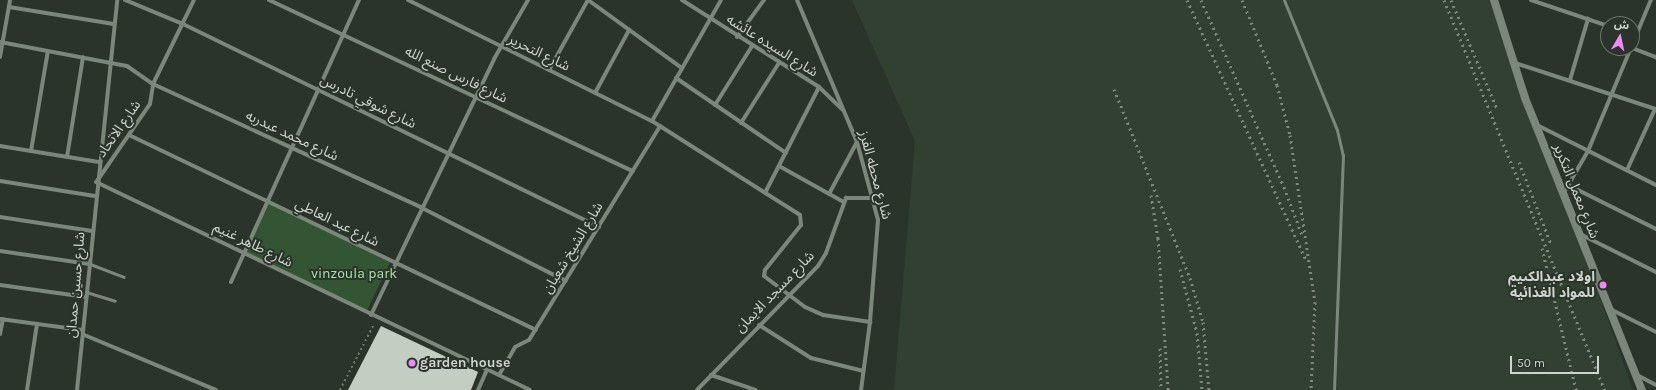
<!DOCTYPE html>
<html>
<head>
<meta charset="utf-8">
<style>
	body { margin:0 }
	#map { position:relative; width:1656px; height:390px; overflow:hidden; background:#2b342b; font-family:Karla,"Noto Sans Arabic",sans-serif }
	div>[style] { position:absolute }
	.built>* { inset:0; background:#324032 }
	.green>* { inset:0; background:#345534; transform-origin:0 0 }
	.building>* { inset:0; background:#c3cec2 }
	.path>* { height:2px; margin-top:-1px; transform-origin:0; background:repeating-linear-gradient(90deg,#6c746c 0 2px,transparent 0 5px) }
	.lane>* { height:3px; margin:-1.5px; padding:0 1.5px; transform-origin:1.5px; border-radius:1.5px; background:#7c877c }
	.street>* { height:4px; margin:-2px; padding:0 2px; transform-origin:2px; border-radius:2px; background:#7c877c }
	.secondary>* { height:8px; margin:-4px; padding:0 4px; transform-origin:4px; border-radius:4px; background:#7c877c }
	.rail>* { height:3px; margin-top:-1.5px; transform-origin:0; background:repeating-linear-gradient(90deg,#7e867e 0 2px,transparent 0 6px) }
	.dots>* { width:11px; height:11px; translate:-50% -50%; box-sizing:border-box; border:2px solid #2b342b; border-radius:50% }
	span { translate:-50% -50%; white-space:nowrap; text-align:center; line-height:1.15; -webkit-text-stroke:4px #2b342b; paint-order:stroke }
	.street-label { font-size:14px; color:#cdd3cd }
	.park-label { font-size:14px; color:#a8e1a8 }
	.poi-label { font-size:14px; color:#cdd3cd; font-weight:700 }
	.right { translate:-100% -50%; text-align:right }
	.left { translate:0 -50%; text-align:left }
	.north { position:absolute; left:1600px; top:16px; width:40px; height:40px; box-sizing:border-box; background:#2b342b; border:1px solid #6c746c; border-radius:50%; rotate:9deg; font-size:11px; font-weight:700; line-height:16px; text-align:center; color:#cdd3cd }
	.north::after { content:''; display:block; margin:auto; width:14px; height:18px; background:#ef8bf7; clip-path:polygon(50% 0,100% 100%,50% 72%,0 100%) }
	.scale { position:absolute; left:1510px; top:356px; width:89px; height:18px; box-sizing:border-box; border:2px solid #cdd3cd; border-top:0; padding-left:5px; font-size:12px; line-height:14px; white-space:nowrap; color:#cdd3cd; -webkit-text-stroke:3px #2b342b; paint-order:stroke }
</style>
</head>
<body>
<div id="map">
	<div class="built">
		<i style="clip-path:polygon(852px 0,1493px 0,1633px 390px,894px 390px,915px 141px)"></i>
	</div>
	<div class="green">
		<i style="left:268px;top:203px;width:136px;height:54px;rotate:26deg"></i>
	</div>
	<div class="building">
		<i style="clip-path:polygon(381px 326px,478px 372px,471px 390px,348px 390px)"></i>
	</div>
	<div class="path">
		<i style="left:340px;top:390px;width:74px;rotate:-62.7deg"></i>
	</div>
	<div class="lane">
		<i style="left:1284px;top:0;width:140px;rotate:67.8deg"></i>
		<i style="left:1337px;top:130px;width:26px;rotate:77deg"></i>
		<i style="left:1343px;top:155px;width:235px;rotate:92.2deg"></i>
		<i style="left:90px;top:264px;width:36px;rotate:21deg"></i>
		<i style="left:86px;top:292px;width:30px;rotate:17deg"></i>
	</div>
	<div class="street">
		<i style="left:125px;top:0;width:63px;rotate:22.5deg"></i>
		<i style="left:183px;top:24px;width:463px;rotate:26deg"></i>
		<i style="left:269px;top:0;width:402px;rotate:25.2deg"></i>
		<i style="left:408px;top:0;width:272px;rotate:26.4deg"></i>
		<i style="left:652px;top:121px;width:175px;rotate:32.4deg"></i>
		<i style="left:800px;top:215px;width:10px;rotate:84deg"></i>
		<i style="left:801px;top:225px;width:58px;rotate:128.7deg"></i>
		<i style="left:765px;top:270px;width:6px;rotate:99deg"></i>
		<i style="left:764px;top:276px;width:51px;rotate:37.1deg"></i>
		<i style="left:805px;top:307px;width:20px;rotate:24deg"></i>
		<i style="left:823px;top:315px;width:48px;rotate:8.5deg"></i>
		<i style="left:588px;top:0;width:116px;rotate:35.9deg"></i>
		<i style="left:682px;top:0;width:162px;rotate:32.4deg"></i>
		<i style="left:819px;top:87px;width:33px;rotate:44deg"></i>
		<i style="left:797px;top:0;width:154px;rotate:67.1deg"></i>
		<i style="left:857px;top:142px;width:81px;rotate:74.9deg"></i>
		<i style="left:878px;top:220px;width:102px;rotate:94.5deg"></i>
		<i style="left:870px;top:322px;width:69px;rotate:97.5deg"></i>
		<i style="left:1531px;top:0;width:81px;rotate:18.7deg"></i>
		<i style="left:9px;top:7px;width:106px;rotate:9.2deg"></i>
		<i style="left:737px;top:37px;width:46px;rotate:-53.9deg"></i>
		<i style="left:0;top:42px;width:129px;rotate:10.7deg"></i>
		<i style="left:127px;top:66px;width:32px;rotate:35deg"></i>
		<i style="left:153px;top:84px;width:296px;rotate:24.7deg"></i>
		<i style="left:422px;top:208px;width:161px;rotate:26.9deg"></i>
		<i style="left:1632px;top:48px;width:26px;rotate:21deg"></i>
		<i style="left:0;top:57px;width:58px;rotate:-80deg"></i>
		<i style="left:1515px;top:63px;width:148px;rotate:18.1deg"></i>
		<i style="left:549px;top:70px;width:80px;rotate:-60.9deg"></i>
		<i style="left:676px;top:78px;width:133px;rotate:34.3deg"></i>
		<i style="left:1570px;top:80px;width:64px;rotate:-73.6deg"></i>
		<i style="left:595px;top:93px;width:72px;rotate:-61.6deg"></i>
		<i style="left:715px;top:105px;width:70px;rotate:-57.9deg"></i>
		<i style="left:652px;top:121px;width:139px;rotate:-60.3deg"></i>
		<i style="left:741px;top:123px;width:71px;rotate:-57.7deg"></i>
		<i style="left:1537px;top:125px;width:133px;rotate:26.8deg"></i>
		<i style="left:129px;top:135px;width:451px;rotate:25.6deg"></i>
		<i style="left:0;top:146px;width:100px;rotate:9.2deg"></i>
		<i style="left:31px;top:151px;width:101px;rotate:-80.4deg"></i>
		<i style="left:67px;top:157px;width:101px;rotate:-80.9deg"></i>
		<i style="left:779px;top:166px;width:74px;rotate:29deg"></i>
		<i style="left:1627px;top:170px;width:67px;rotate:-65.3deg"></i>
		<i style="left:0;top:181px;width:96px;rotate:9deg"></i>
		<i style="left:97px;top:181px;width:93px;rotate:-55.5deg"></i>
		<i style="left:150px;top:104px;width:20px;rotate:-81deg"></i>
		<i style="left:153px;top:84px;width:93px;rotate:-64deg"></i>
		<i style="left:96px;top:182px;width:481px;rotate:25.6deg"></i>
		<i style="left:1570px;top:186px;width:96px;rotate:26.6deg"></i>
		<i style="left:765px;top:193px;width:119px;rotate:-63deg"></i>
		<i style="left:829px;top:194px;width:59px;rotate:-61.7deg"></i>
		<i style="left:1563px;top:194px;width:50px;rotate:-59.8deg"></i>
		<i style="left:1588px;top:151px;width:164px;rotate:-67.4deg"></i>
		<i style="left:0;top:217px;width:93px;rotate:8.7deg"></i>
		<i style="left:1582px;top:235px;width:83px;rotate:26.6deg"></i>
		<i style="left:0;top:251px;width:90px;rotate:8.3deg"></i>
		<i style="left:231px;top:282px;width:310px;rotate:-65.6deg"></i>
		<i style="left:0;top:285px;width:87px;rotate:7.9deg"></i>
		<i style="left:1610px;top:309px;width:51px;rotate:26.6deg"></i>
		<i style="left:371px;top:315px;width:284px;rotate:-64.3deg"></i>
		<i style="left:494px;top:59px;width:68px;rotate:-60deg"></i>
		<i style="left:0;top:319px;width:83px;rotate:7.6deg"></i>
		<i style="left:759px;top:325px;width:62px;rotate:32.4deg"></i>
		<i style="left:811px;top:358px;width:54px;rotate:14deg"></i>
		<i style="left:0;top:334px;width:15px;rotate:-79deg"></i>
		<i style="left:82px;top:334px;width:145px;rotate:22.7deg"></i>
		<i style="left:499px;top:375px;width:32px;rotate:-60deg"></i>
		<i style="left:515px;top:347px;width:16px;rotate:-27deg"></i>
		<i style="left:529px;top:340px;width:251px;rotate:-58.5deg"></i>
		<i style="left:711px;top:375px;width:47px;rotate:18.4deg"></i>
		<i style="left:1637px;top:375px;width:21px;rotate:28deg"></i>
		<i style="left:27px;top:390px;width:67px;rotate:-81.4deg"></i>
		<i style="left:77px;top:390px;width:392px;rotate:-84.1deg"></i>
		<i style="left:478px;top:390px;width:22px;rotate:-66deg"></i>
		<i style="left:697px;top:390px;width:173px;rotate:-45.7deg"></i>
		<i style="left:818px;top:266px;width:15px;rotate:-58deg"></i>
		<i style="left:826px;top:253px;width:59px;rotate:-70deg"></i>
		<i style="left:846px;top:198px;width:26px"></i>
	</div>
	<div class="secondary">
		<i style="left:1494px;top:0;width:103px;rotate:72.4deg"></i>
		<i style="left:1525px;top:98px;width:315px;rotate:68.2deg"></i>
	</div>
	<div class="rail">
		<i style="left:1187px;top:0;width:286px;rotate:65.4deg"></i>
		<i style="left:1201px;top:0;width:205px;rotate:66.1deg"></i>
		<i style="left:1284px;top:187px;width:51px;rotate:69.4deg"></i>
		<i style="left:1242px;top:0;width:92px;rotate:67.6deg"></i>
		<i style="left:1277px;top:85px;width:52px;rotate:75.4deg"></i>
		<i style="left:1290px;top:135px;width:169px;rotate:81.5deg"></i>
		<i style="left:1315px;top:302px;width:88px;rotate:92.6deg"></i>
		<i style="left:1444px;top:0;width:422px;rotate:67.6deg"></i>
		<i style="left:1451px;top:0;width:118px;rotate:67.1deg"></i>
		<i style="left:1114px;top:89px;width:204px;rotate:68.1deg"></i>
		<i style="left:1190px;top:278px;width:46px;rotate:73.5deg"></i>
		<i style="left:1203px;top:322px;width:68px;rotate:85deg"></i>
		<i style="left:1519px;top:162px;width:88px;rotate:68.7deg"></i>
		<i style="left:1151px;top:195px;width:44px;rotate:80.8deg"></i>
		<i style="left:1158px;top:238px;width:152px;rotate:86.2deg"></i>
		<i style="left:1542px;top:248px;width:146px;rotate:76.5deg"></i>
		<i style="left:1180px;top:269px;width:66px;rotate:75.1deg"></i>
		<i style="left:1197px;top:333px;width:57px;rotate:85deg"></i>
		<i style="left:1160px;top:348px;width:42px;rotate:88.6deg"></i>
	</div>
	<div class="dots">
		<i style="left:1603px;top:285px;background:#ef8bf7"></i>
		<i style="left:412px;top:363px;background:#ef8bf7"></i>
	</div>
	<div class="street-label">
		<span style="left:772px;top:46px;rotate:32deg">شارع السيده عائشه</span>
		<span style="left:539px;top:53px;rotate:26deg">شارع التحرير</span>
		<span style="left:456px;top:75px;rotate:26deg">شارع فارس صنع الله</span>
		<span style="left:368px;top:102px;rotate:26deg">شارع شوقي تادرس</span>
		<span style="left:119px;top:129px;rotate:-55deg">شارع الاتحاد</span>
		<span style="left:292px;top:136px;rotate:25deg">شارع محمد عبدربه</span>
		<span style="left:875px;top:175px;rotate:75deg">شارع محطه الفرز</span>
		<span style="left:1576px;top:191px;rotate:68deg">شارع معمل التكرير</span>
		<span style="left:337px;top:223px;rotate:26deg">شارع عبد العاطي</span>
		<span style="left:253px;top:245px;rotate:26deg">شارع طاهر غنيم</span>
		<span style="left:573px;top:248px;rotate:-59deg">شارع الشيخ شعبان</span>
		<span style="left:76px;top:285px;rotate:-85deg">شارع حسين حمدان</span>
		<span style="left:775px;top:292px;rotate:-46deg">شارع مسجد الايمان</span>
	</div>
	<div class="park-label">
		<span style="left:354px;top:274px">vinzoula park</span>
	</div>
	<div class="poi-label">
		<span class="right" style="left:1595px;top:285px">اولاد عبدالكىيم<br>للمواد الغذائية</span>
		<span class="left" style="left:420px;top:363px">garden house</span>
	</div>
	<div class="north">ش</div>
	<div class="scale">50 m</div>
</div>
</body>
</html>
